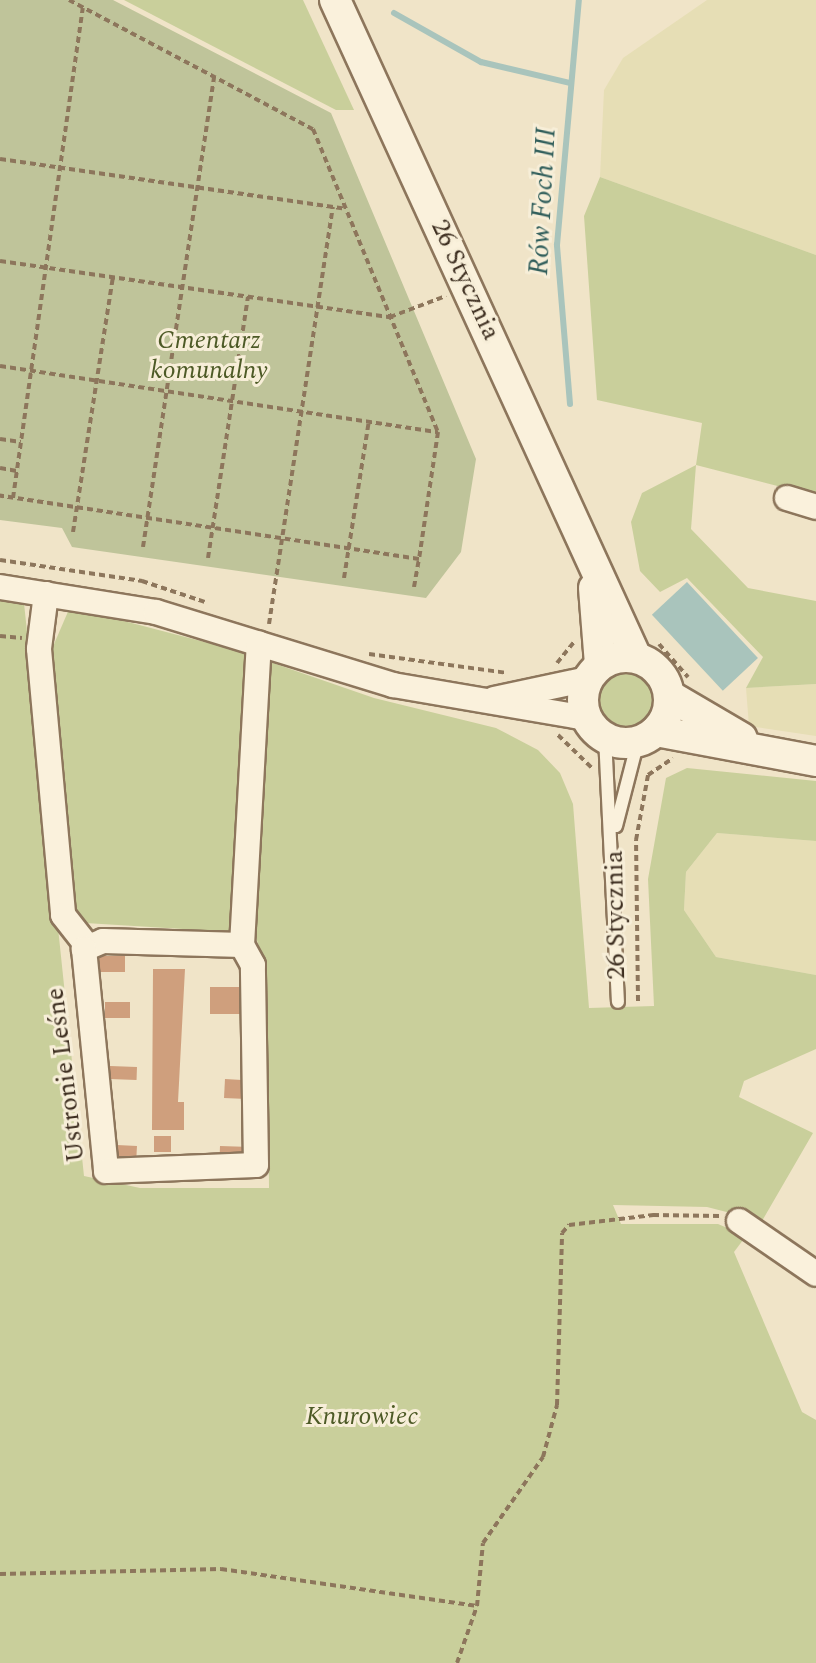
<!DOCTYPE html>
<html>
<head>
<meta charset="utf-8">
<style>
	body { margin:0 }
	#map { position:relative; width:816px; height:1663px; overflow:hidden; background:#f0e4c8; font-family:Spectral,serif }
	div>[style] { position:absolute }
	.farmland>* { inset:0; background:#e6deb5 }
	.green>* { inset:0; background:#c9cf9b }
	.round { border-radius:50% }
	.cemetery>* { inset:0; background:#bfc49a }
	.water>* { inset:0; background:#a9c4bc; transform-origin:0 0 }
	.stream>* { height:6px; margin:-3px; padding:0 3px; transform-origin:3px; border-radius:3px; background:#a9c4bc }
	.building>* { inset:0; background:#cf9f7d; transform-origin:0 0 }
	.path>* { height:4px; margin-top:-2px; transform-origin:0; background:repeating-linear-gradient(90deg,#8d765c 0 6px,transparent 0 10px) }
	.roads { filter:drop-shadow(2px 0 #8d765c) drop-shadow(-2px 0 #8d765c) drop-shadow(0 2px #8d765c) drop-shadow(0 -2px #8d765c) }
	.service>* { height:12px; margin:-6px; padding:0 6px; transform-origin:6px; border-radius:6px; background:#faf1dc }
	.minor>* { height:24px; margin:-12px; padding:0 12px; transform-origin:12px; border-radius:12px; background:#faf1dc }
	.tertiary>* { height:30px; margin:-15px; padding:0 15px; transform-origin:15px; border-radius:15px; background:#faf1dc }
	.tertiary>.ring { margin:-15px; padding:0; box-sizing:content-box; background:none; border:30px solid #faf1dc; border-radius:50% }
	span { translate:-50% -50%; white-space:nowrap; text-align:center; line-height:1.15; -webkit-text-stroke:6px #f7eed8; paint-order:stroke }
	.street-label { font-size:26px; color:#3d2e20 }
	.park-label { font-size:26px; color:#4d5a26; font-style:italic }
	.water-label { font-size:28px; color:#2f5d5a; font-style:italic }
</style>
</head>
<body>
<div id="map">
	<div class="farmland">
		<i style="clip-path:polygon(707px 0,816px 0,816px 255px,600px 177px,604px 90px,623px 58px)"></i>
		<i style="clip-path:polygon(816px 684px,816px 736px,749px 726px,746px 688px)"></i>
		<i style="clip-path:polygon(717px 833px,816px 841px,816px 975px,716px 957px,684px 910px,686px 872px)"></i>
	</div>
	<div class="green">
		<i style="clip-path:polygon(124px 0,303px 0,354px 110px,336px 110px)"></i>
		<i style="clip-path:polygon(600px 177px,816px 255px,816px 496px,696px 465px,691px 529px,748px 588px,816px 601px,816px 684px,746px 688px,763px 657px,687px 578px,660px 592px,640px 571px,631px 522px,642px 493px,696px 465px,702px 423px,597px 400px,584px 216px)"></i>
		<i style="clip-path:polygon(0 599px,24px 603px,84px 1176px,140px 1188px,269px 1188px,267px 972px,255px 934px,267px 661px,374px 698px,496px 728px,538px 750px,560px 773px,573px 804px,589px 1008px,654px 1006px,648px 879px,666px 778px,687px 768px,816px 781px,816px 841px,717px 833px,686px 872px,684px 910px,716px 957px,816px 975px,816px 1049px,744px 1081px,739px 1097px,813px 1133px,762px 1221px,707px 1207px,613px 1205px,621px 1224px,718px 1224px,746px 1236px,734px 1252px,802px 1412px,816px 1420px,816px 1663px,0 1663px)"></i>
		<i style="clip-path:polygon(70px 607px,247px 653px,232px 932px,69px 922px,48px 658px)"></i>
		<i class="round" style="left:599px;top:672px;width:56px;height:56px"></i>
	</div>
	<div class="cemetery">
		<i style="clip-path:polygon(0 0,113px 0,331px 113px,476px 459px,461px 552px,426px 598px,72px 547px,62px 528px,0 520px)"></i>
	</div>
	<div class="water">
		<i style="left:687px;top:582px;width:104px;height:48px;rotate:47deg"></i>
	</div>
	<div class="stream">
		<i style="left:394px;top:13px;width:100px;rotate:29.4deg"></i>
		<i style="left:481px;top:62px;width:91px;rotate:13.3deg"></i>
		<i style="left:570px;top:404px;width:160px;rotate:-94.7deg"></i>
		<i style="left:557px;top:245px;width:246px;rotate:-84.9deg"></i>
	</div>
	<div class="building">
		<i style="left:99px;top:956px;width:26px;height:16px"></i>
		<i style="clip-path:polygon(153px 969px,185px 969px,178px 1102px,184px 1102px,184px 1130px,152px 1130px)"></i>
		<i style="left:210px;top:987px;width:30px;height:27px"></i>
		<i style="left:105px;top:1002px;width:25px;height:16px"></i>
		<i style="left:110px;top:1066px;width:27px;height:13px;rotate:2deg"></i>
		<i style="left:225px;top:1079px;width:17px;height:19px;rotate:3deg"></i>
		<i style="left:154px;top:1136px;width:17px;height:16px"></i>
		<i style="left:117px;top:1145px;width:20px;height:15px;rotate:3deg"></i>
		<i style="left:220px;top:1146px;width:23px;height:14px;rotate:2deg"></i>
	</div>
	<div class="path">
		<i style="left:69px;top:0;width:276px;rotate:27.9deg"></i>
		<i style="left:313px;top:129px;width:328px;rotate:67.6deg"></i>
		<i style="left:0;top:159px;width:349px;rotate:8.2deg"></i>
		<i style="left:0;top:261px;width:394px;rotate:8.2deg"></i>
		<i style="left:390px;top:317px;width:60px;rotate:-20.6deg"></i>
		<i style="left:0;top:366px;width:443px;rotate:8.6deg"></i>
		<i style="left:438px;top:432px;width:128px;rotate:98.5deg"></i>
		<i style="left:419px;top:559px;width:424px;rotate:-171.4deg"></i>
		<i style="left:0;top:439px;width:21px;rotate:8deg"></i>
		<i style="left:0;top:468px;width:17px;rotate:10deg"></i>
		<i style="left:13px;top:498px;width:495px;rotate:-81.9deg"></i>
		<i style="left:73px;top:532px;width:258px;rotate:-81.1deg"></i>
		<i style="left:143px;top:547px;width:475px;rotate:-81.4deg"></i>
		<i style="left:208px;top:558px;width:264px;rotate:-81.3deg"></i>
		<i style="left:0;top:560px;width:144px;rotate:8.4deg"></i>
		<i style="left:142px;top:581px;width:66px;rotate:18.4deg"></i>
		<i style="left:344px;top:578px;width:159px;rotate:-81deg"></i>
		<i style="left:414px;top:587px;width:28px;rotate:-80deg"></i>
		<i style="left:269px;top:624px;width:422px;rotate:-81.3deg"></i>
		<i style="left:0;top:636px;width:22px;rotate:5deg"></i>
		<i style="left:659px;top:644px;width:44px;rotate:48.7deg"></i>
		<i style="left:369px;top:654px;width:139px;rotate:7.8deg"></i>
		<i style="left:557px;top:663px;width:27px;rotate:-51deg"></i>
		<i style="left:558px;top:735px;width:49px;rotate:44.2deg"></i>
		<i style="left:638px;top:1001px;width:161px;rotate:-90.7deg"></i>
		<i style="left:636px;top:840px;width:66px;rotate:-79.5deg"></i>
		<i style="left:648px;top:775px;width:30px;rotate:-34deg"></i>
		<i style="left:0;top:1574px;width:221px;rotate:-1.3deg"></i>
		<i style="left:221px;top:1569px;width:259px;rotate:8.2deg"></i>
		<i style="left:457px;top:1663px;width:60px;rotate:-70.7deg"></i>
		<i style="left:477px;top:1606px;width:63px;rotate:-84.6deg"></i>
		<i style="left:483px;top:1543px;width:105px;rotate:-55.1deg"></i>
		<i style="left:543px;top:1457px;width:54px;rotate:-74.9deg"></i>
		<i style="left:557px;top:1405px;width:172px;rotate:-88.3deg"></i>
		<i style="left:562px;top:1233px;width:11px;rotate:-49deg"></i>
		<i style="left:569px;top:1225px;width:85px;rotate:-6.8deg"></i>
		<i style="left:653px;top:1215px;width:67px;rotate:0.9deg"></i>
	</div>
	<div class="roads">
		<div class="service">
			<i style="left:605px;top:737px;width:265px;rotate:87.2deg"></i>
			<i style="left:616px;top:826px;width:88px;rotate:-75.5deg"></i>
		</div>
		<div class="minor">
			<i style="left:787px;top:498px;width:30px;rotate:17deg"></i>
			<i style="left:0;top:587px;width:158px;rotate:9.1deg"></i>
			<i style="left:156px;top:612px;width:248px;rotate:17.1deg"></i>
			<i style="left:393px;top:685px;width:197px;rotate:9.7deg"></i>
			<i style="left:46px;top:594px;width:55px;rotate:97.3deg"></i>
			<i style="left:39px;top:649px;width:267px;rotate:84.8deg"></i>
			<i style="left:63px;top:915px;width:39px;rotate:52deg"></i>
			<i style="left:494px;top:699px;width:96px;rotate:-12deg"></i>
			<i style="left:242px;top:945px;width:139px;rotate:-178.4deg"></i>
			<i style="left:103px;top:941px;width:21px;rotate:157deg"></i>
			<i style="left:84px;top:949px;width:223px;rotate:84.3deg"></i>
			<i style="left:106px;top:1171px;width:150px;rotate:-2.3deg"></i>
			<i style="left:256px;top:1165px;width:200px;rotate:-90.9deg"></i>
			<i style="left:253px;top:965px;width:23px;rotate:-119deg"></i>
			<i style="left:242px;top:945px;width:302px;rotate:-86.8deg"></i>
			<i style="left:739px;top:1221px;width:93px;rotate:34.5deg"></i>
		</div>
		<div class="tertiary">
			<i style="left:335px;top:0;width:723px;rotate:65.39deg"></i>
			<i style="left:594px;top:588px;width:77px;rotate:85.5deg"></i>
			<i class="ring" style="left:583px;top:657px;width:56px;height:56px"></i>
			<i style="left:670px;top:696px;width:83px;rotate:30.3deg"></i>
			<i style="left:656px;top:731px;width:163px;rotate:10.6deg"></i>
		</div>
	</div>
	<div class="street-label">
		<span style="left:465px;top:280px;rotate:65deg">26 Stycznia</span>
		<span style="left:616px;top:915px;rotate:-91deg">26 Stycznia</span>
		<span style="left:66px;top:1075px;rotate:-97deg">Ustronie Leśne</span>
	</div>
	<div class="park-label">
		<span style="left:209px;top:356px">Cmentarz<br>komunalny</span>
		<span style="left:362px;top:1417px">Knurowiec</span>
	</div>
	<div class="water-label">
		<span style="left:543px;top:201px;rotate:-87deg">Rów Foch III</span>
	</div>
</div>
</body>
</html>
